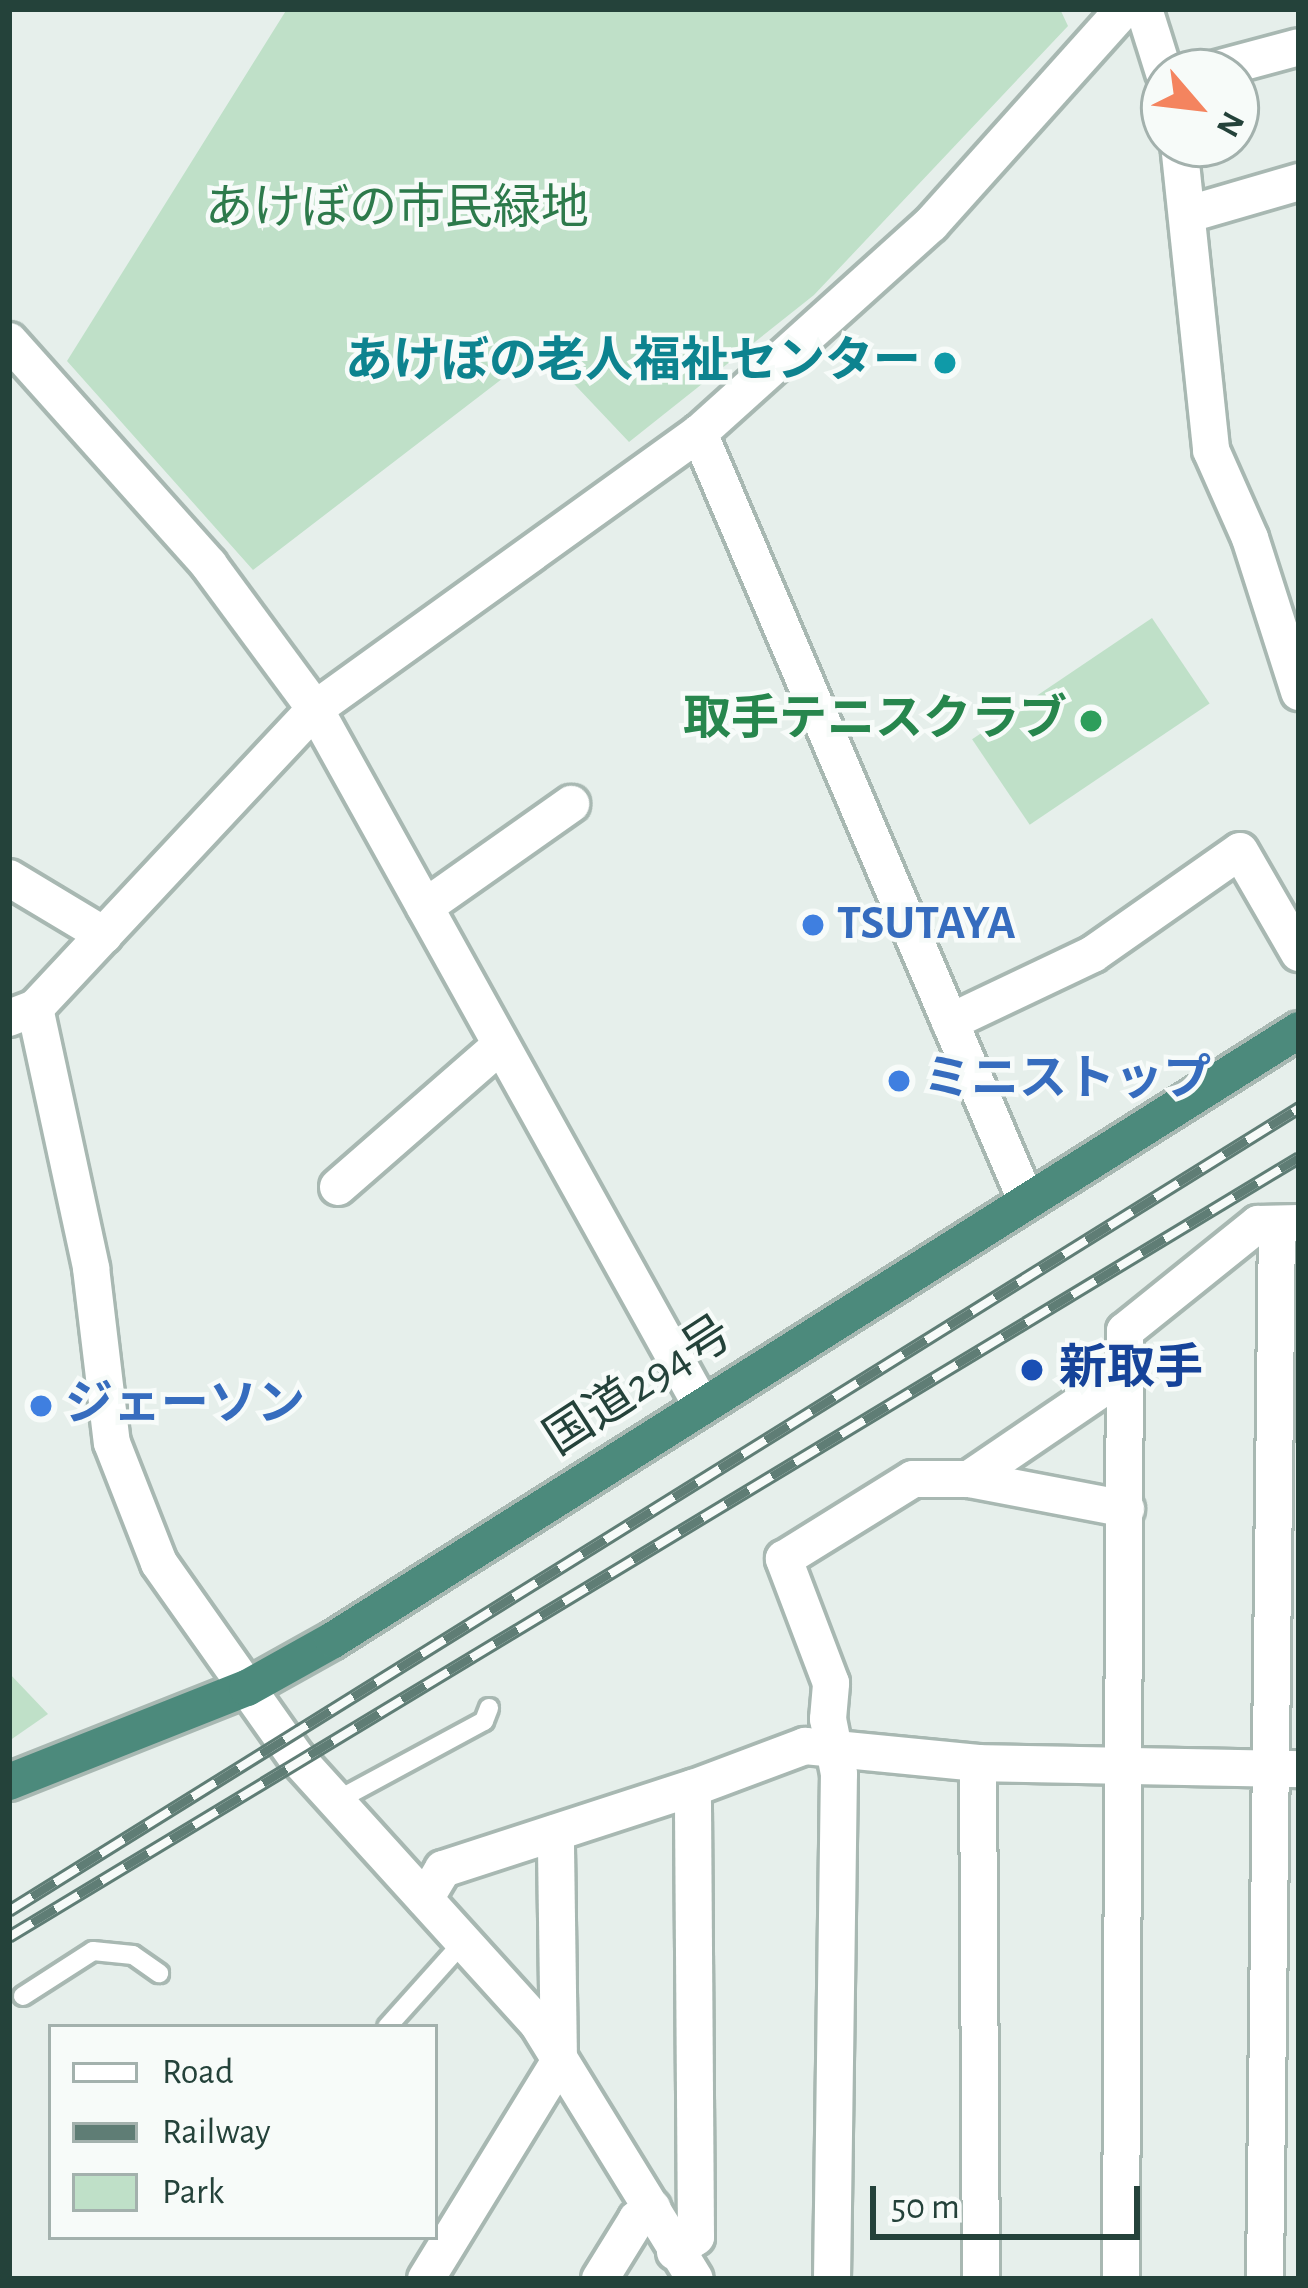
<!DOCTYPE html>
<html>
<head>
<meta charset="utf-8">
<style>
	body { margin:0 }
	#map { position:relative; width:1308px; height:2288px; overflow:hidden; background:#e6efeb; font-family:"Alegreya Sans","Noto Sans JP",sans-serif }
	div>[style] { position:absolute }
	.green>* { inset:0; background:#bfe0c8; transform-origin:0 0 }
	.roads { filter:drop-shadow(3px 0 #a8b8b2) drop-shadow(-3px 0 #a8b8b2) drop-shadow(0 3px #a8b8b2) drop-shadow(0 -3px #a8b8b2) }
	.service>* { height:18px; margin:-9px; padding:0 9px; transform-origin:9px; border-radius:9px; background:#fff }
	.minor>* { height:36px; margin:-18px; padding:0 18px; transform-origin:18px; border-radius:18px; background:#fff }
	.trunk>* { height:36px; margin:-18px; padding:0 18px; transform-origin:18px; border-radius:18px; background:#4c8a7c }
	.rail>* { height:14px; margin-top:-7px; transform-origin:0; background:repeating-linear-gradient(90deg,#f7fbf9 0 27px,#5f7d75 0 54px); box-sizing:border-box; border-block:3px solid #5f7d75 }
	.dots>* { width:33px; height:33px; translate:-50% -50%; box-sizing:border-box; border:6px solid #f7fbf9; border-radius:50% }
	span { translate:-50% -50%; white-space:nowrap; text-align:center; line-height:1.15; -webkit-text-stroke:9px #f7fbf9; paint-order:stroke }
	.park-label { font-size:48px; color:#2d7a4b }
	.culture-label { font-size:48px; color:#0d838f; font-weight:700 }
	.right { translate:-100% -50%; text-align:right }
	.leisure-label { font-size:48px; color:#27864d; font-weight:700 }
	.shop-label { font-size:48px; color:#366cbe; font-weight:700 }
	.left { translate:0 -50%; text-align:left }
	.transit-label { font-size:48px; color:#164399; font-weight:700 }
	.street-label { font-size:48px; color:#24423a }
	.frame { position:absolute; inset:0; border:12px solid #24423a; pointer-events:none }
	.legend { position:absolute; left:48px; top:2024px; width:390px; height:216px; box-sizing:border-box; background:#f7fbf9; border:3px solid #a3b1ad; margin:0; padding:15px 21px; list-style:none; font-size:36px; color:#24423a }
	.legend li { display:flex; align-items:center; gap:24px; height:60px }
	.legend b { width:60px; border:3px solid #a3b1ad }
	.north { position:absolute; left:1140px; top:48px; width:120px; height:120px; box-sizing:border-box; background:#f7fbf9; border:3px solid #a3b1ad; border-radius:50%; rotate:118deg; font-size:33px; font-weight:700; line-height:48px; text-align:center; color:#24423a }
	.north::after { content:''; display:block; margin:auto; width:42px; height:54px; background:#f4845f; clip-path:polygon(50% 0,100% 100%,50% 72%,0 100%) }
	.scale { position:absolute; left:870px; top:2186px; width:270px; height:54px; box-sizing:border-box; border:6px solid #24423a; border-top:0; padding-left:15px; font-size:36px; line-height:42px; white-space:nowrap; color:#24423a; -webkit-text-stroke:9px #f7fbf9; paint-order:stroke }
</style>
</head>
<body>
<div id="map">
	<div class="green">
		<i style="clip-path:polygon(287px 9px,1060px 9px,1068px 26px,814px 295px,629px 442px,541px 349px,253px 570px,67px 361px)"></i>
		<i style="left:1152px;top:618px;width:103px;height:217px;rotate:56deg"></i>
		<i style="clip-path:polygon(9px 1673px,48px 1714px,9px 1741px)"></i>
	</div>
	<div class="roads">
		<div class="service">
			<i style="left:336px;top:1801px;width:168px;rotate:-28.4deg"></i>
			<i style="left:484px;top:1721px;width:14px;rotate:-69deg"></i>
			<i style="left:23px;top:1996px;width:83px;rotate:-32.7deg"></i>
			<i style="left:93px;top:1951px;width:40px;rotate:5.7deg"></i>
			<i style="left:133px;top:1955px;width:32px;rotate:35deg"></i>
			<i style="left:387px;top:2027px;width:118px;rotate:-48.1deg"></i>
		</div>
		<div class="minor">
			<i style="left:1144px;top:9px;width:67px;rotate:72.6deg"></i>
			<i style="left:1206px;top:72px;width:96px;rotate:-15deg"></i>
			<i style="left:1179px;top:144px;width:308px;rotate:84deg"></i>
			<i style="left:1211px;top:450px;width:96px;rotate:66.1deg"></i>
			<i style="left:1250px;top:538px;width:162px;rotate:72.3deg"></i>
			<i style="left:1189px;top:214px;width:115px;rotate:-16.2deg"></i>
			<i style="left:9px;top:341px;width:300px;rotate:48.2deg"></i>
			<i style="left:209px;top:565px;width:179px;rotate:53.6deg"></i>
			<i style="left:315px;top:709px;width:410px;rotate:133.1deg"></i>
			<i style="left:35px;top:1008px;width:28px;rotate:159deg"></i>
			<i style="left:699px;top:433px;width:312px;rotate:-42deg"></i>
			<i style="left:931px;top:224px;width:289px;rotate:-48.1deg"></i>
			<i style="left:9px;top:878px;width:111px;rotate:31deg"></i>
			<i style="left:425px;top:907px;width:179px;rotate:-35.2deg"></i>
			<i style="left:35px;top:1008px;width:266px;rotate:77.8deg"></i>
			<i style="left:91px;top:1268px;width:176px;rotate:83.2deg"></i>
			<i style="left:112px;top:1443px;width:129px;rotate:68.6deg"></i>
			<i style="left:159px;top:1563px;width:237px;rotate:54.8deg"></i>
			<i style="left:296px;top:1757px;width:360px;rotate:47.8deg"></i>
			<i style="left:538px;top:2024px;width:299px;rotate:58.4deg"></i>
			<i style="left:950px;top:1022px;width:158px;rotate:-25.4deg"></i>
			<i style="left:1093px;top:954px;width:179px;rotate:-35deg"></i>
			<i style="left:1240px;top:851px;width:118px;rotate:60deg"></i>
			<i style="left:338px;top:1187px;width:216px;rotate:-41.1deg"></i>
			<i style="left:700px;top:1403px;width:794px;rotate:-119.02deg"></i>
			<i style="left:315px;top:709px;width:473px;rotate:-35.7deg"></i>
			<i style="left:699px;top:433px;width:834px;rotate:66.91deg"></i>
			<i style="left:969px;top:1479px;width:160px;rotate:10.8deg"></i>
			<i style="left:978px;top:1763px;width:516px;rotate:89.67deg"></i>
			<i style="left:425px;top:1899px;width:35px;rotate:-59deg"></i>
			<i style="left:443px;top:1869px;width:263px;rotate:-18deg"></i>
			<i style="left:675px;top:2252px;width:26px;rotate:-36deg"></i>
			<i style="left:696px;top:2237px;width:449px;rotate:-90.4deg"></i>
			<i style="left:693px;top:1788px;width:120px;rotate:-20.6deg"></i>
			<i style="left:805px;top:1746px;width:174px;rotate:5.6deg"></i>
			<i style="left:978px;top:1763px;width:321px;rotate:1.1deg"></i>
			<i style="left:426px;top:2279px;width:255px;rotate:-58.5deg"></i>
			<i style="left:559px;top:2062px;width:229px;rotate:-90.8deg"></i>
			<i style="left:600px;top:2279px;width:70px;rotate:-58.3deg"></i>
			<i style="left:637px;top:2219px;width:19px;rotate:-36deg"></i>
			<i style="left:832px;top:2279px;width:505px;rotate:-89.21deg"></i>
			<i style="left:839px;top:1774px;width:56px;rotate:-101.3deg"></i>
			<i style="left:828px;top:1719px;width:36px;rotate:-85deg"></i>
			<i style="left:831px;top:1683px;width:133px;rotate:-110.8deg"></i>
			<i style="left:784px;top:1559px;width:152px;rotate:-31.8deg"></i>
			<i style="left:913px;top:1479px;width:56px"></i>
			<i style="left:969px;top:1479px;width:189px;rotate:-34.2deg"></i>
			<i style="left:1121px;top:2279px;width:948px;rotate:-89.76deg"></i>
			<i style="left:1125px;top:1331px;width:171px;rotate:-38.8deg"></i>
			<i style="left:1258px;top:1224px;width:41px;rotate:-1.4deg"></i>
			<i style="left:1265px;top:2279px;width:1055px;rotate:-89.35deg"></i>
		</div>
		<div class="trunk">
			<i style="left:9px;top:1782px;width:256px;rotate:-21.6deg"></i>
			<i style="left:247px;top:1688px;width:98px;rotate:-29.2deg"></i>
			<i style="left:333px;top:1640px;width:1142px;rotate:-32.27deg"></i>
		</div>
	</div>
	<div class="rail">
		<i style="left:9px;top:1911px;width:1520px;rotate:-31.9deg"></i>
		<i style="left:9px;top:1937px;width:1507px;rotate:-31.13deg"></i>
	</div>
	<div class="dots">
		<i style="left:945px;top:363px;background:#0f9aa8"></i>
		<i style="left:1091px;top:721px;background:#2e9e5b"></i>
		<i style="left:813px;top:925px;background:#3f7fe0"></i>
		<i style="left:899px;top:1081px;background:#3f7fe0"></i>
		<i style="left:1032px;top:1370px;background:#1a4fb4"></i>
		<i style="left:41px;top:1406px;background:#3f7fe0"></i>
	</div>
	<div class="park-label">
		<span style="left:397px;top:210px">あけぼの市民緑地</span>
	</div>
	<div class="culture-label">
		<span class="right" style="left:921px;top:363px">あけぼの老人福祉センター</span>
	</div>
	<div class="leisure-label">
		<span class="right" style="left:1067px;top:721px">取手テニスクラブ</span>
	</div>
	<div class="shop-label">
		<span class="left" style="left:837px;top:925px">TSUTAYA</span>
		<span class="left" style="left:923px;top:1081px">ミニストップ</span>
		<span class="left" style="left:65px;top:1406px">ジェーソン</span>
	</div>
	<div class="transit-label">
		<span class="left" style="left:1059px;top:1370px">新取手</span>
	</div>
	<div class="street-label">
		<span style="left:639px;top:1387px;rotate:-33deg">国道294号</span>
	</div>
	<div class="frame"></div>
	<ul class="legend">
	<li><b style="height:15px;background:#fff"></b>Road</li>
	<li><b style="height:15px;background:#5f7d75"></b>Railway</li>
	<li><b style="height:33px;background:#bfe0c8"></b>Park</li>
	</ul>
	<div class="north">N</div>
	<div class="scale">50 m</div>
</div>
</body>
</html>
